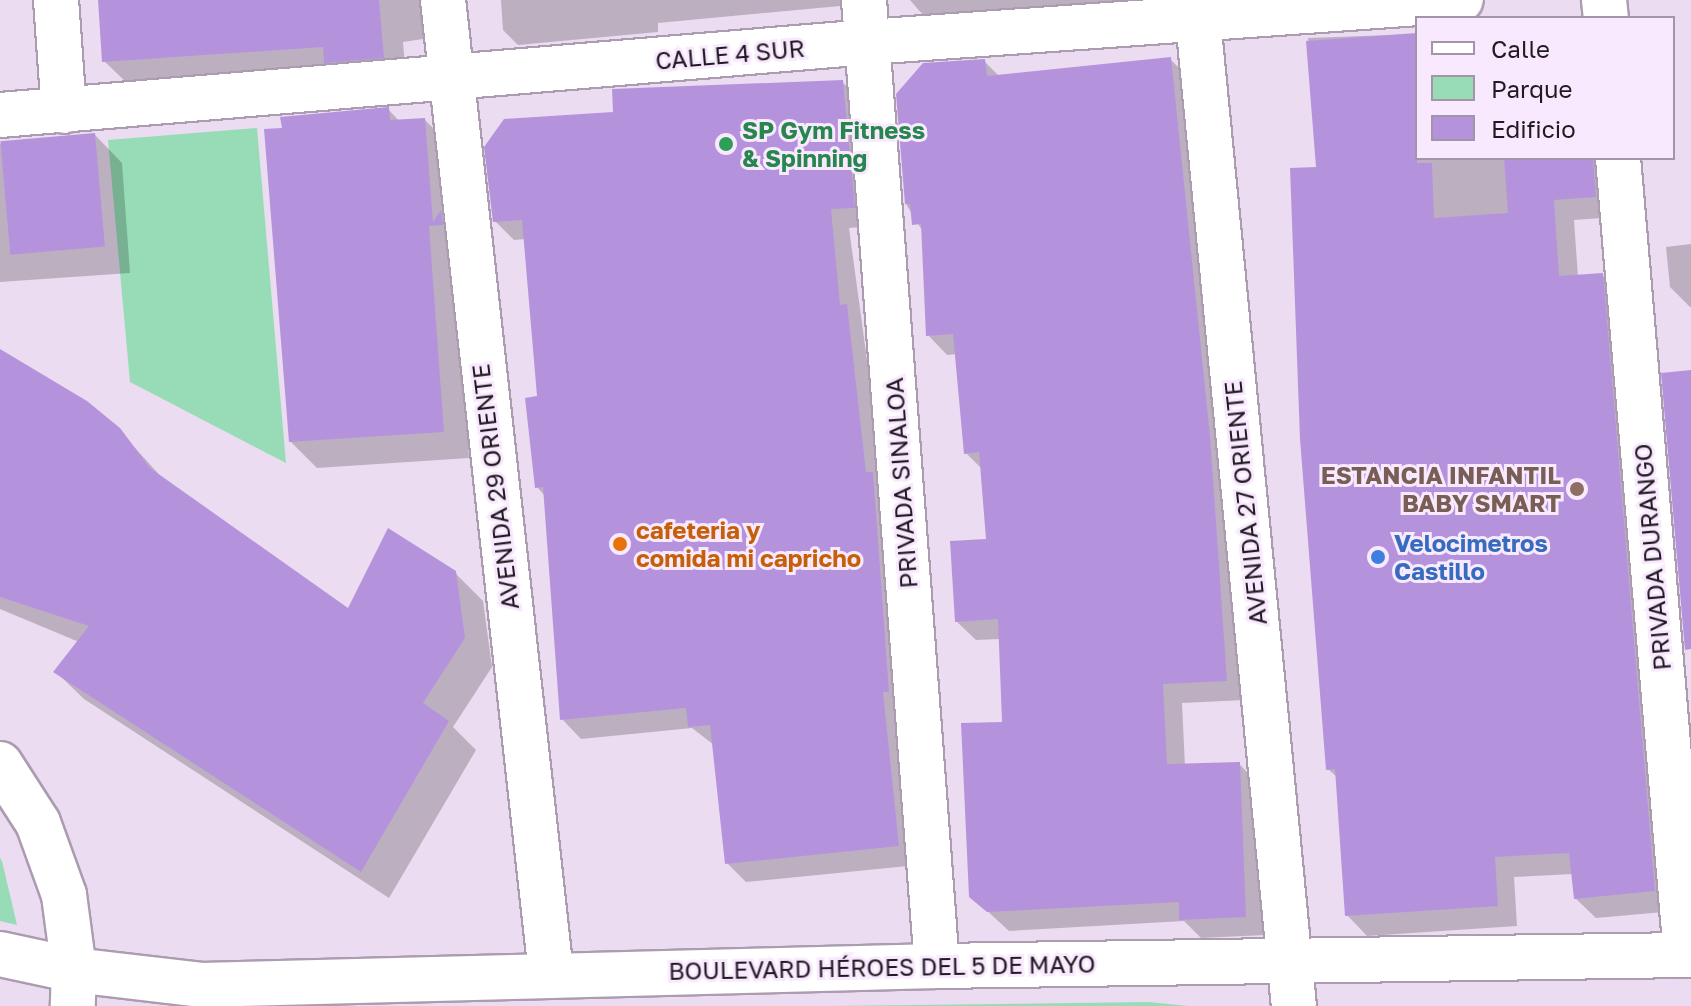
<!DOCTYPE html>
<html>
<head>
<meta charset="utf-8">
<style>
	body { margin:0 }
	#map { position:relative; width:1691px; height:1006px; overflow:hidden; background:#ecdcf1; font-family:"Golos Text",sans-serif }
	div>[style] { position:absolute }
	.green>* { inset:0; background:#97dcb7 }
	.shadow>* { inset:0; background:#0003 }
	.building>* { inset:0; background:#b593dc; transform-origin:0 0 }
	.roads { filter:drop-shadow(2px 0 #ac9cb0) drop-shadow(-2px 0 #ac9cb0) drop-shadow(0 2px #ac9cb0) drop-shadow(0 -2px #ac9cb0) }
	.street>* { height:44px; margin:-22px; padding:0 22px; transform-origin:22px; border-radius:22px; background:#fff }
	.secondary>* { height:44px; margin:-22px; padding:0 22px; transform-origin:22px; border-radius:22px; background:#fff }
	.primary>* { height:44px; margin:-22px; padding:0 22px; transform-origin:22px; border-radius:22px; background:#fff }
	.dots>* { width:22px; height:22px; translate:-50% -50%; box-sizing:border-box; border:4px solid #f9e9fe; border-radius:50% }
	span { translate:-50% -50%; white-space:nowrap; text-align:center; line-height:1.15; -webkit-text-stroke:6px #f9e9fe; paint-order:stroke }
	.street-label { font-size:24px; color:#201a21 }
	.leisure-label { font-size:24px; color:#27864d; font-weight:700 }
	.left { translate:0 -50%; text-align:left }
	.education-label { font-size:24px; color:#785e54; font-weight:700 }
	.right { translate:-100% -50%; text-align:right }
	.food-label { font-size:24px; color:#c56008; font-weight:700 }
	.shop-label { font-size:24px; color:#366cbe; font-weight:700 }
	.legend { position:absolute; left:1415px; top:16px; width:260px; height:144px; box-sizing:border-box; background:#f9e9fe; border:2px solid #a296a6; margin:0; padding:10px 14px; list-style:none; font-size:24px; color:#201a21 }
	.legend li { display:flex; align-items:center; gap:16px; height:40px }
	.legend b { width:40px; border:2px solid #a296a6 }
</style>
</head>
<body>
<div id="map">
	<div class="green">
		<i style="clip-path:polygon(257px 128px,286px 463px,130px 382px,108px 140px)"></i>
		<i style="clip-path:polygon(0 858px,2px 861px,17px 925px,0 921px)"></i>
		<i style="clip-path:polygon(1149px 1002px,1188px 1006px,830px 1006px)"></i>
	</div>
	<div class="shadow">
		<i style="clip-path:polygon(101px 0,434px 0,436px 37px,403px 42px,406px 79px,127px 83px,104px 61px)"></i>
		<i style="clip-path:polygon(501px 0,840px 0,840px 6px,658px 23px,658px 32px,518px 45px,503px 30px)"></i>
		<i style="clip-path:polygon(910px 0,1154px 0,930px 23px)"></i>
		<i style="clip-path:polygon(1417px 34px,1417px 158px,1614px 158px,1616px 217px,1574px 220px,1578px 277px,1602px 275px,1623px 296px,1675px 911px,1596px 918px,1575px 898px,1573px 874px,1514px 877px,1517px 926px,1367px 936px,1347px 915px,1338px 778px,1328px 769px,1318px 169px,1308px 38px)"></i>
		<i style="clip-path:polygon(1170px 59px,1189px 78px,1245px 700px,1182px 703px,1185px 766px,1239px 764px,1258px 783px,1265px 935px,1201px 938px,1184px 921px,1009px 931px,971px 896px,1004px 724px,1000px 639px,976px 640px,956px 621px,988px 541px,982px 469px,966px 453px,957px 354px,947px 355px,928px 335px,923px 232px,906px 204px,984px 61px,1000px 77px)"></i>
		<i style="clip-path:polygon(842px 82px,862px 101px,873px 226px,849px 228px,884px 485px,918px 865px,746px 882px,727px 863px,714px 745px,692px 728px,581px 739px,562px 719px,545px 496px,537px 487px,539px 398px,526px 239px,514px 240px,495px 221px,616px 114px)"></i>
		<i style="clip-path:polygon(388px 109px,400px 122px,425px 120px,451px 146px,469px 458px,317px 468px,291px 442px)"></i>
		<i style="clip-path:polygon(95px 135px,122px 163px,130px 273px,0 282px,0 144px)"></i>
		<i style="clip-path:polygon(1691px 244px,1691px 307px,1690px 307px,1670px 287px,1666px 247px)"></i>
		<i style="clip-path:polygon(0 354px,118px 429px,164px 480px,349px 611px,455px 573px,483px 601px,492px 667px,453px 727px,476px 750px,389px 898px,84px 699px,56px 672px,79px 642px,0 609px)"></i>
	</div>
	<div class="building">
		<i style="clip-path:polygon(98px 0,379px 0,384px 58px,324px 63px,323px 47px,102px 62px)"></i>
		<i style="clip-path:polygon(1417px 33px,1417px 163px,1432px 163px,1434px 218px,1508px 213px,1504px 158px,1593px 158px,1596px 197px,1554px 200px,1559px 276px,1603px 273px,1655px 891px,1574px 899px,1569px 853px,1495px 857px,1498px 906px,1345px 916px,1335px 769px,1326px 770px,1300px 439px,1290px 168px,1316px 167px,1306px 41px)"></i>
		<i style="clip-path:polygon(1171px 57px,1210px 436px,1227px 681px,1163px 684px,1167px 764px,1240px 762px,1246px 917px,1179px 920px,1179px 902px,987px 912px,969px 897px,961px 723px,1002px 722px,998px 619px,955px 622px,950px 541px,986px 539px,979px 452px,964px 454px,953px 334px,926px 336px,921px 224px,912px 225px,910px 204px,905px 204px,896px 94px,923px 63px,985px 59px,987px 76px)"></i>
		<i style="clip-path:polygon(843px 80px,855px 208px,831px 209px,840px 305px,847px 304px,866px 472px,873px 472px,889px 692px,883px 692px,899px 846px,725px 864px,710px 725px,688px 727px,686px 708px,560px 720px,543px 487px,535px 488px,525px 398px,537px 396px,522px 220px,493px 222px,484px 147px,504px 119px,613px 112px,612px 89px)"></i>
		<i style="clip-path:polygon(389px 107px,390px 120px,425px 118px,433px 222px,441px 210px,443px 225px,429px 226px,444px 432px,289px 442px,264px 129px,282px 128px,280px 117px)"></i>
		<i style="left:95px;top:133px;width:114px;height:95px;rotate:85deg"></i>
		<i style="clip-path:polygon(0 349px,87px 401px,120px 428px,150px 468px,348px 608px,388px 528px,456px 571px,465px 638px,423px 703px,449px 721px,361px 872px,53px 672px,89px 626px,0 597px)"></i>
		<i style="clip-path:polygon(1691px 370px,1691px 649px,1685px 650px,1661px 373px)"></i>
	</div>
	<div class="roads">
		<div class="street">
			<i style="left:56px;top:0;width:111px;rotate:85.9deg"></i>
			<i style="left:443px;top:0;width:980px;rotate:83.67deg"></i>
			<i style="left:864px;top:0;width:969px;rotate:85.68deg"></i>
			<i style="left:1196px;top:0;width:1011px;rotate:84.44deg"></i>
			<i style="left:1604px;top:0;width:18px;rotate:84deg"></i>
			<i style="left:0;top:115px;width:871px;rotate:-4.81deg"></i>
			<i style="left:868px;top:42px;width:594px;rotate:-4.05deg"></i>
			<i style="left:1618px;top:158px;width:800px;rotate:85.12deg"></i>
		</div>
		<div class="secondary">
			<i style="left:0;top:764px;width:70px;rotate:57.2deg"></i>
			<i style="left:38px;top:823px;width:77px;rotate:70.1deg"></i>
			<i style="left:64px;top:895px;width:76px;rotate:82.4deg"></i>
			<i style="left:74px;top:970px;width:36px;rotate:92deg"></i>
		</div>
		<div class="primary">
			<i style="left:0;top:954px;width:76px;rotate:12.2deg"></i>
			<i style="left:74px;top:970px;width:128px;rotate:6.7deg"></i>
			<i style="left:201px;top:985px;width:736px;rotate:-1.48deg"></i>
			<i style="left:937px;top:966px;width:754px;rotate:-0.84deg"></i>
		</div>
	</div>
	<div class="dots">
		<i style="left:726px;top:144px;background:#2e9e5b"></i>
		<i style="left:1577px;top:489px;background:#8d6e63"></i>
		<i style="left:620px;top:544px;background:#e8710a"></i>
		<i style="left:1378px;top:557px;background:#3f7fe0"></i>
	</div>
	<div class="street-label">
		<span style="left:730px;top:54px;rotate:-5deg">CALLE 4 SUR</span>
		<span style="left:901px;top:483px;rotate:-94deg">PRIVADA SINALOA</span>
		<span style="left:495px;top:487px;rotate:-97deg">AVENIDA 29 ORIENTE</span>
		<span style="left:1245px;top:503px;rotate:-96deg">AVENIDA 27 ORIENTE</span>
		<span style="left:1652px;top:557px;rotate:-95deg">PRIVADA DURANGO</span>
		<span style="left:882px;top:967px;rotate:-1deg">BOULEVARD HÉROES DEL 5 DE MAYO</span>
	</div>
	<div class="leisure-label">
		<span class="left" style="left:742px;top:144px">SP Gym Fitness<br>&amp; Spinning</span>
	</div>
	<div class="education-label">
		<span class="right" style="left:1561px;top:489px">ESTANCIA INFANTIL<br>BABY SMART</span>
	</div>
	<div class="food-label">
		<span class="left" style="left:636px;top:544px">cafeteria y<br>comida mi capricho</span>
	</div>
	<div class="shop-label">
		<span class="left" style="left:1394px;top:557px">Velocimetros<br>Castillo</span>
	</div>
	<ul class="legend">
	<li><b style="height:10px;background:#fff"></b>Calle</li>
	<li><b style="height:22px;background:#97dcb7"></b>Parque</li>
	<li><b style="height:22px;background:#b593dc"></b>Edificio</li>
	</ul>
</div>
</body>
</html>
